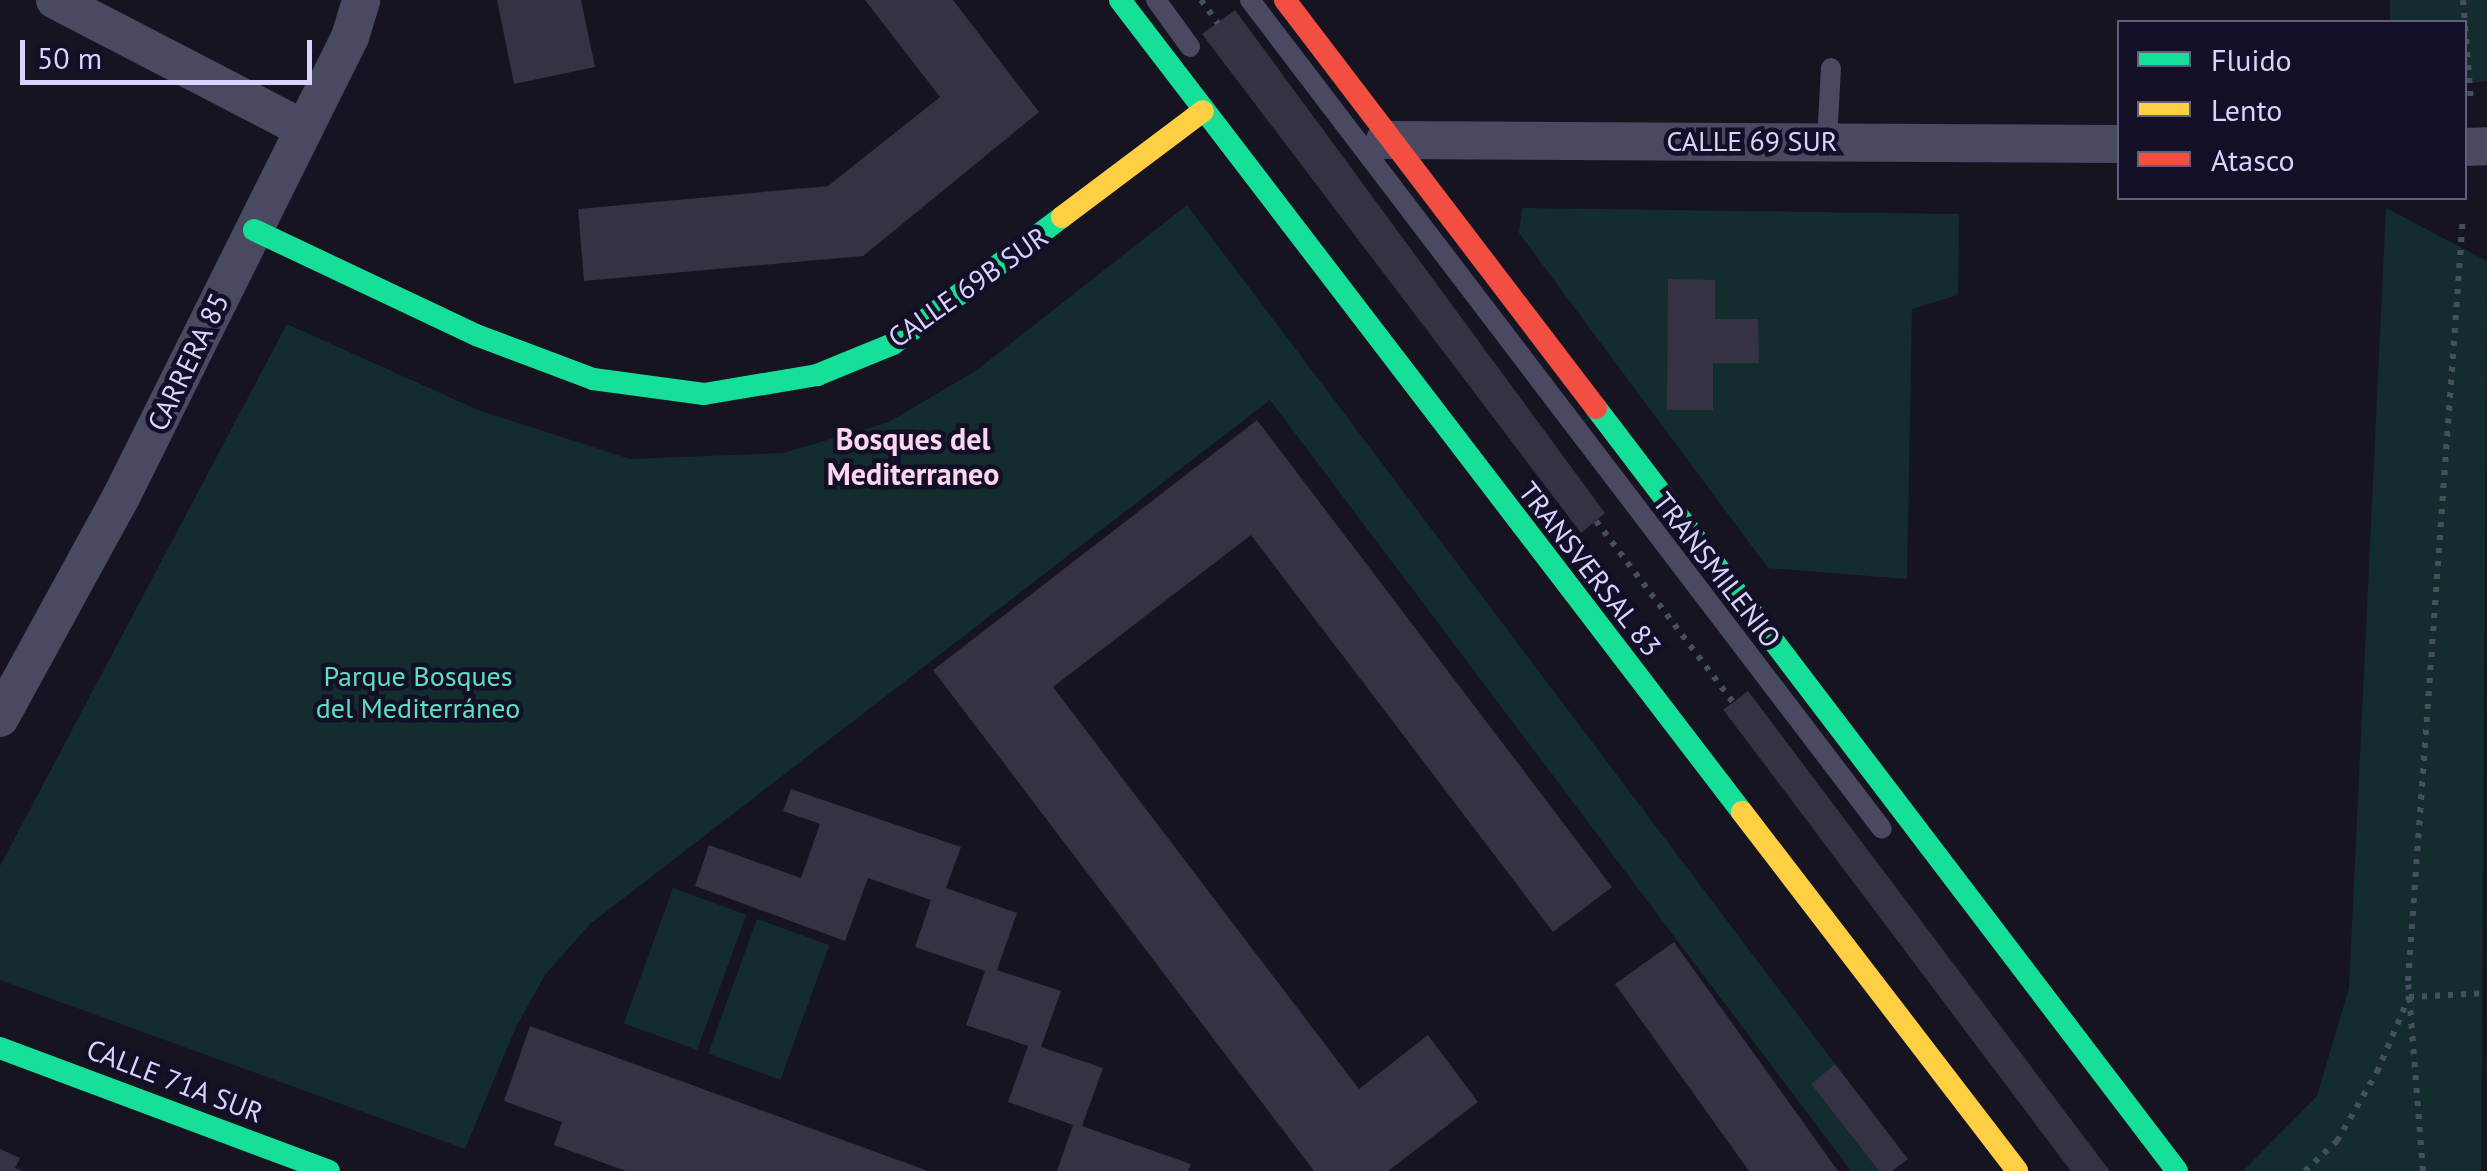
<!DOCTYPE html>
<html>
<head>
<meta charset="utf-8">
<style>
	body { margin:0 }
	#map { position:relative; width:2487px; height:1171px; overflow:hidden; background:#161421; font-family:"PT Sans",sans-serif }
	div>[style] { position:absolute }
	.green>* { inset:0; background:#132c2d; transform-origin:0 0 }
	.building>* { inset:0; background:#343243; transform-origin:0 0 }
	.path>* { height:6px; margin-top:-3px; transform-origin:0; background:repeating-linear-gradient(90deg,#44505f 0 5px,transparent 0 13px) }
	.lane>* { height:20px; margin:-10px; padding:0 10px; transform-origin:10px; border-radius:10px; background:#4a4962 }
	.street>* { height:38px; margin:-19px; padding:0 19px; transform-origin:19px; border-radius:19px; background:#4a4962 }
	.fast>* { height:22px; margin:-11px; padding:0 11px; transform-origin:11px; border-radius:11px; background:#16e098 }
	.slow>* { height:22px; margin:-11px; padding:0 11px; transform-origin:11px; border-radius:11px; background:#ffcf43 }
	.jam>* { height:22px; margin:-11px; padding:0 11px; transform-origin:11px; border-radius:11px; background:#f24e42 }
	span { translate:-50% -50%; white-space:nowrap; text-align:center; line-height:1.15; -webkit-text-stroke:9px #130f26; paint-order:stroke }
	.street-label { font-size:28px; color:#d9d4ff }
	.park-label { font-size:28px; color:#5fe0c0 }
	.neighbourhood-label { font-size:30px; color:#ffd6f0; font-weight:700 }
	.legend { position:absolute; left:2117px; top:20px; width:350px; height:180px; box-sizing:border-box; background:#130f26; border:2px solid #625e7d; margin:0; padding:12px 18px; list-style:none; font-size:30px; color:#d9d4ff }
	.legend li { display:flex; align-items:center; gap:20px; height:50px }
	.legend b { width:50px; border:2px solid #625e7d }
	.scale { position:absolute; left:20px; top:40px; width:292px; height:45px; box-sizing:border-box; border:5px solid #d9d4ff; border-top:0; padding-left:12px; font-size:30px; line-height:35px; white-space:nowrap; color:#d9d4ff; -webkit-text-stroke:8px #130f26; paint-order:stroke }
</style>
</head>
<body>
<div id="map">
	<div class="green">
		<i style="clip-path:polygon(2390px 0,2487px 0,2487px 81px,2465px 84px,2464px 22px,2390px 22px)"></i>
		<i style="clip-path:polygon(1187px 205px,1835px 1064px,1811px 1084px,1879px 1171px,1851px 1171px,1270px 400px,590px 924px,545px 975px,516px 1027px,465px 1149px,0 980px,0 866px,287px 324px,478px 410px,630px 459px,783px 453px,889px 422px,977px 370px)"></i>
		<i style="clip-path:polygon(1522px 208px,1959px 214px,1958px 295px,1912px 309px,1907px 579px,1768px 568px,1519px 233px)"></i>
		<i style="clip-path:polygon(2386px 208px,2487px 261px,2481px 1171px,2243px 1171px,2317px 1096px,2349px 988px)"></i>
		<i style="left:673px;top:888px;width:78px;height:144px;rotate:20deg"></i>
		<i style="left:757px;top:919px;width:77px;height:143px;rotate:20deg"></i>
	</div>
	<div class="building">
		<i style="clip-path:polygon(497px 0,581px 0,595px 67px,514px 84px)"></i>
		<i style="clip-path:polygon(865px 0,953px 0,1039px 112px,863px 256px,584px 281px,578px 209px,828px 186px,940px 97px)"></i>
		<i style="clip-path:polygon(1235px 10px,1605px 513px,1581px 533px,1202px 34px)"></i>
		<i style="clip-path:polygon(1668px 279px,1715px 280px,1715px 319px,1758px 319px,1759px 363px,1713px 363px,1713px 410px,1667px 410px)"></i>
		<i style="clip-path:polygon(1257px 420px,1612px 887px,1553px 932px,1251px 535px,1053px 687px,1359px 1089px,1428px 1035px,1478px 1102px,1388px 1171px,1314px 1171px,933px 670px)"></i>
		<i style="left:1748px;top:691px;width:602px;height:31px;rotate:53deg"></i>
		<i style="clip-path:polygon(791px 789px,961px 847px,946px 888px,1017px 913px,997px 970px,1061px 991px,1041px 1047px,1103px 1068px,1082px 1126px,1191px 1164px,1188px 1171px,1057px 1171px,1073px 1125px,1008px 1102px,1028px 1046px,966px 1025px,985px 971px,915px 947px,931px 900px,868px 878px,845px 941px,695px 886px,709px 845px,801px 878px,820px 824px,783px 811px)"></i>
		<i style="clip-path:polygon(1674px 942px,1838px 1171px,1749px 1171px,1615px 984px)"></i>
		<i style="clip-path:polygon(530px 1026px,928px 1171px,626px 1171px,554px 1145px,562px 1122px,504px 1101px)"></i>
		<i style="clip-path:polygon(1835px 1064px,1908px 1159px,1892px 1171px,1879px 1171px,1811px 1084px)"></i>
		<i style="clip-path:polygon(0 1149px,20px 1158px,15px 1168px,23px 1171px,0 1171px)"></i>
	</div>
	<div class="path">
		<i style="left:1201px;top:0;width:29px;rotate:54deg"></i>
		<i style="left:2463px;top:0;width:102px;rotate:85.5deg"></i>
		<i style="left:1596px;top:521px;width:227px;rotate:52.9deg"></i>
		<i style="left:2305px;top:1171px;width:44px;rotate:-43.2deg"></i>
		<i style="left:2337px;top:1141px;width:80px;rotate:-59.9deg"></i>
		<i style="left:2377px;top:1072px;width:82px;rotate:-66.9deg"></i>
		<i style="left:2409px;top:997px;width:78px;rotate:-2.9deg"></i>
		<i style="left:2423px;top:1171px;width:191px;rotate:-94.5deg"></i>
		<i style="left:2408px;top:981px;width:767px;rotate:-85.89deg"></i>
	</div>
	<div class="lane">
		<i style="left:1156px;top:0;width:58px;rotate:54.1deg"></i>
		<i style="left:1250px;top:0;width:1042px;rotate:52.68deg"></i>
		<i style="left:1827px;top:141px;width:73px;rotate:-86.9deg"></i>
	</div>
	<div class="street">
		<i style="left:55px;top:0;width:280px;rotate:27.4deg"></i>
		<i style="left:1385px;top:140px;width:735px;rotate:0.31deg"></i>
		<i style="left:2464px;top:147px;width:23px;rotate:-2deg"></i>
		<i style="left:0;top:718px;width:252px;rotate:-61.3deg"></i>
		<i style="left:121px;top:497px;width:514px;rotate:-63.53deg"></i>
		<i style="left:350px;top:37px;width:39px;rotate:-73deg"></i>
	</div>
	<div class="fast">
		<i style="left:1120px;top:0;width:1023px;rotate:52.55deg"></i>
		<i style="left:254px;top:230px;width:246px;rotate:25.3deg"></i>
		<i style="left:476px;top:335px;width:125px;rotate:20.6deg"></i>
		<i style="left:593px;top:379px;width:112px;rotate:7.7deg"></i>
		<i style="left:704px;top:394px;width:115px;rotate:-9.5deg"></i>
		<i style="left:817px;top:375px;width:82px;rotate:-22.2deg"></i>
		<i style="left:893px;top:344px;width:211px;rotate:-36.9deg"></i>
		<i style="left:1596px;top:408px;width:959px;rotate:52.71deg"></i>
		<i style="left:0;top:1048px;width:351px;rotate:20.5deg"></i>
	</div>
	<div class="slow">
		<i style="left:1062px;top:217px;width:176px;rotate:-36.9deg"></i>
		<i style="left:1742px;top:812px;width:452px;rotate:52.5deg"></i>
	</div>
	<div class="jam">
		<i style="left:1285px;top:0;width:513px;rotate:52.68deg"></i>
	</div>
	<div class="street-label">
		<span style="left:1752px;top:141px">CALLE 69 SUR</span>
		<span style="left:968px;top:287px;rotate:-35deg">CALLE 69B SUR</span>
		<span style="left:188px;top:362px;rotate:-64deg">CARRERA 85</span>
		<span style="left:1590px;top:569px;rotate:52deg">TRANSVERSAL 83</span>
		<span style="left:1717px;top:570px;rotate:52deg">TRANSMILENIO</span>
		<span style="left:175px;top:1081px;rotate:21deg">CALLE 71A SUR</span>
	</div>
	<div class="park-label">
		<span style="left:418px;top:692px">Parque Bosques<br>del Mediterráneo</span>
	</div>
	<div class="neighbourhood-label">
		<span style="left:913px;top:456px">Bosques del<br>Mediterraneo</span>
	</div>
	<ul class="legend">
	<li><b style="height:12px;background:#16e098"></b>Fluido</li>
	<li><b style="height:12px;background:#ffcf43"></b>Lento</li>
	<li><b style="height:12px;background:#f24e42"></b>Atasco</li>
	</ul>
	<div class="scale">50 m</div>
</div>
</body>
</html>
